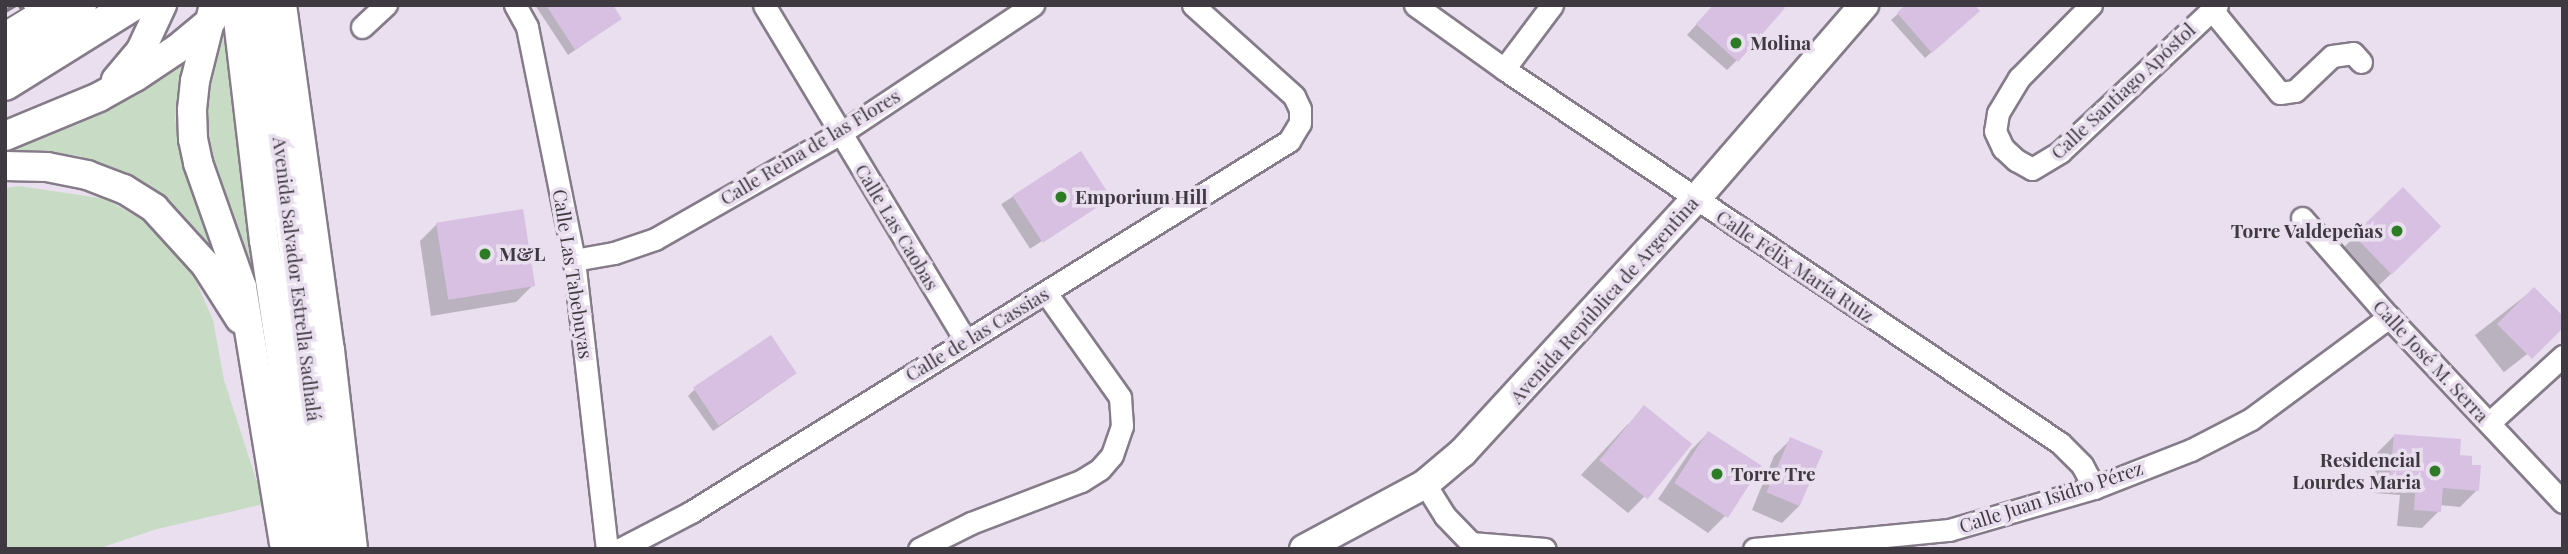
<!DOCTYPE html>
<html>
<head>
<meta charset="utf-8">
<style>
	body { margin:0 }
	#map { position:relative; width:2568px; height:554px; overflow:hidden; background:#e9dfee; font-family:"Playfair Display",serif }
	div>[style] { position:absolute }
	.green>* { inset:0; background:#c8dbc5 }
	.shadow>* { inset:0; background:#0003; transform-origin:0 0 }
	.building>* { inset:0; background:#d8c0e3; transform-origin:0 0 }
	.roads { filter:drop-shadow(2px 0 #857b89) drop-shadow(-2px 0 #857b89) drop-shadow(0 2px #857b89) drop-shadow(0 -2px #857b89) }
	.minor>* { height:21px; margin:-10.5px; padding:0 10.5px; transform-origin:10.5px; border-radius:10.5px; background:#fff }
	.major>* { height:28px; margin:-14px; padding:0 14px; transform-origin:14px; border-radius:14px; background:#fff }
	.highway>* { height:32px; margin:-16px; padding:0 16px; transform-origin:16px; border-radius:16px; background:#fff }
	.rail>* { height:8px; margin-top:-4px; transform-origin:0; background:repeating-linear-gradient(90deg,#e9dfee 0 16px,#7f7882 0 32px); box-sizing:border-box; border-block:2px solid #7f7882 }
	.dots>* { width:19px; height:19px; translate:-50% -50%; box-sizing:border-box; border:4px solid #e9dfee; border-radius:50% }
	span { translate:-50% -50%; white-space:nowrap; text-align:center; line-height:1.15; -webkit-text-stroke:7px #e9dfee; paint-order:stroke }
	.poi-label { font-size:19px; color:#3f3a41; font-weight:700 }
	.left { translate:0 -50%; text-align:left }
	.right { translate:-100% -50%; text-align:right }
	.street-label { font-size:19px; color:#3f3a41 }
	.frame { position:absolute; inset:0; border:7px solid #3f3a41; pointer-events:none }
</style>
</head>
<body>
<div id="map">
	<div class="green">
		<i style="clip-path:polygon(227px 15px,262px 300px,248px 275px,213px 176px,202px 128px,205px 71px)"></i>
		<i style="clip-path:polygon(189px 46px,175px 119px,185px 165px,229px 277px,198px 231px,179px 210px,132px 176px,79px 156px,35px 150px,5px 153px,5px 144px)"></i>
		<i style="clip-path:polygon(19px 186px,106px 199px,142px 220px,176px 254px,195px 279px,213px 320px,224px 380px,264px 504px,157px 529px,97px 549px,5px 549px,5px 188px)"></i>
	</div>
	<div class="shadow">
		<i style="clip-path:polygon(535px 5px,611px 5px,620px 19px,568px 55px)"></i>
		<i style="clip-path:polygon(1714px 5px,1737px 60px,1727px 70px,1687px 35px)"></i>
		<i style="clip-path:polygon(1908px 5px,1971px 17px,1925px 58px,1891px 20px)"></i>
		<i style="left:1080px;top:153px;width:53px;height:94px;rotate:57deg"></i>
		<i style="clip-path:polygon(2403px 189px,2422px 244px,2373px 291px,2338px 253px)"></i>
		<i style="clip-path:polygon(437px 224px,533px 285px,516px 302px,431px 316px,420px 241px)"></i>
		<i style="left:2534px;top:289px;width:47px;height:75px;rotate:52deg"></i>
		<i style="clip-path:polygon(788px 379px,713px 431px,688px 396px,694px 390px)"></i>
		<i style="clip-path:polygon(1628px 424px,1645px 496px,1628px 513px,1581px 475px)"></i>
		<i style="clip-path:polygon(1708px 433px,1725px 516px,1708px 533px,1658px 499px,1691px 450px)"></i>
		<i style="clip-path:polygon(2394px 436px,2458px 456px,2470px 466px,2477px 490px,2460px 507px,2440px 505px,2439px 511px,2422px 528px,2397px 526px,2400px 495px,2374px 493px,2377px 453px)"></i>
		<i style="clip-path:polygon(1791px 439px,1799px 506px,1782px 523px,1752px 510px,1774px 456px)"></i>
	</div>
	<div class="building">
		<i style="clip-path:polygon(546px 5px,613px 5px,622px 19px,575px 50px)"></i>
		<i style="clip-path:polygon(1713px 5px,1782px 5px,1785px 8px,1738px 62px,1696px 24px)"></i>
		<i style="clip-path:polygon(1905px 5px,1975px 5px,1980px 11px,1932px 53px,1897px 13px)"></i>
		<i style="left:1081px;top:151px;width:56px;height:82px;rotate:57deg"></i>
		<i style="left:2403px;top:187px;width:55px;height:69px;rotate:46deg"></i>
		<i style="left:523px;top:209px;width:78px;height:88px;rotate:81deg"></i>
		<i style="clip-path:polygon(2534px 287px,2563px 316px,2563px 328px,2532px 359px,2497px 324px)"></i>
		<i style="left:771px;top:335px;width:46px;height:94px;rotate:56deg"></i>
		<i style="left:1644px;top:405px;width:62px;height:71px;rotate:39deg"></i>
		<i style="left:1708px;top:431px;width:64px;height:62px;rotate:33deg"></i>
		<i style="clip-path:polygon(2394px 434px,2461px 439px,2460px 455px,2472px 456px,2472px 465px,2481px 465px,2479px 491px,2443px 488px,2441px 512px,2414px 510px,2416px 479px,2390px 477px)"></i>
		<i style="left:1790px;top:437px;width:36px;height:60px;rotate:23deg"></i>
	</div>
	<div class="roads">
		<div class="minor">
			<i style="left:515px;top:5px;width:25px;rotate:61deg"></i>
			<i style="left:527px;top:27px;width:238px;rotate:78.6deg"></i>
			<i style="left:574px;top:260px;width:291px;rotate:83.5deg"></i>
			<i style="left:764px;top:5px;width:391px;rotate:59deg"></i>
			<i style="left:1415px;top:5px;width:110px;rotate:35.7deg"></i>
			<i style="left:1504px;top:69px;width:670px;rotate:33.93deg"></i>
			<i style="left:2060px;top:443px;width:31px;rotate:45deg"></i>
			<i style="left:2082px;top:465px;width:26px;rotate:62deg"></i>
			<i style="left:2091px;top:5px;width:103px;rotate:134.6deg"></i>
			<i style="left:2019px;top:78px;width:41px;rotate:121deg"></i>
			<i style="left:1998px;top:113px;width:18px;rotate:99deg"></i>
			<i style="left:1995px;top:131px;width:19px;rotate:65deg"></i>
			<i style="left:2003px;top:148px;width:18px;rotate:43deg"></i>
			<i style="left:2016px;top:160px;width:18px;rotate:29deg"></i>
			<i style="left:2032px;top:169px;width:33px;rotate:-31deg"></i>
			<i style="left:2060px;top:152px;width:215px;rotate:-43.1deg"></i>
			<i style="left:2212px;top:10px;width:107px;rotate:50.7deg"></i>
			<i style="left:2280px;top:93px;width:15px;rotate:-8deg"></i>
			<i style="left:2295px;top:91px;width:51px;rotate:-43.4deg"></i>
			<i style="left:2332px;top:56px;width:21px;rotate:-8deg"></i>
			<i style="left:2353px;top:53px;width:12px;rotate:48deg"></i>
			<i style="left:362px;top:27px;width:33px;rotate:-43deg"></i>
			<i style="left:1504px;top:69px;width:80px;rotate:-53.1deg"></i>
			<i style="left:2302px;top:218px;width:132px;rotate:48.7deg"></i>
			<i style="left:2389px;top:317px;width:254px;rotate:46.8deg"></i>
			<i style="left:574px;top:260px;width:41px;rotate:-9.9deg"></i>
			<i style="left:614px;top:253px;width:43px;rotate:-18.9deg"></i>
			<i style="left:655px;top:239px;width:214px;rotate:-29.7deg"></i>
			<i style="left:841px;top:133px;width:231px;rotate:-33.7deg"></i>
			<i style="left:2489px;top:423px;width:100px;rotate:-42.2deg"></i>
			<i style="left:1425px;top:484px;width:38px;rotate:58deg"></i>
			<i style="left:1445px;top:516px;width:37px;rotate:46deg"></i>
			<i style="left:1471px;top:543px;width:74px;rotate:4.6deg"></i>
			<i style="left:620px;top:549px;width:80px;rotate:-27.5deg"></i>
			<i style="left:691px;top:512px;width:704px;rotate:-31.82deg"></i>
			<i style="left:1289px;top:141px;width:21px;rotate:-59deg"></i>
			<i style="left:1300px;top:123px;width:14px;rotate:-90deg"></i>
			<i style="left:1300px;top:109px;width:14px;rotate:-115deg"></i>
			<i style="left:1294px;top:96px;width:136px;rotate:-138deg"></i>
			<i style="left:919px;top:549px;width:58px;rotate:-26.6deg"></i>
			<i style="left:971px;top:523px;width:118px;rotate:-20.9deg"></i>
			<i style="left:1081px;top:481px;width:22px;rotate:-32deg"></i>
			<i style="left:1100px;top:469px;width:18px;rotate:-49deg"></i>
			<i style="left:1112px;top:455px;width:31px;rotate:-71deg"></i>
			<i style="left:1122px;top:426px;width:29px;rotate:-94deg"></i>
			<i style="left:1120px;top:397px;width:128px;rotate:-125.4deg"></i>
			<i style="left:1754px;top:549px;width:196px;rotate:-5.6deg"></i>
			<i style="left:1949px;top:530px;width:151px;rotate:-16.2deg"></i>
			<i style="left:2094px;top:488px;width:104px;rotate:-21.4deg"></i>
			<i style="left:2191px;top:450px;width:68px;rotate:-27.3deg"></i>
			<i style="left:2251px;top:419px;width:172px;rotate:-36.5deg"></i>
		</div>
		<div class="major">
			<i style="left:214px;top:5px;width:78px;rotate:104deg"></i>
			<i style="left:195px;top:81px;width:29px;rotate:96deg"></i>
			<i style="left:192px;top:110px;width:29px;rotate:88deg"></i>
			<i style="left:193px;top:139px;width:25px;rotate:78deg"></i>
			<i style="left:198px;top:163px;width:132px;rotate:70.5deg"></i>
			<i style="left:242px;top:287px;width:266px;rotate:80.7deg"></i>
			<i style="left:282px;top:5px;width:348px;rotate:82.1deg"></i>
			<i style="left:330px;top:350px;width:200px;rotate:83.4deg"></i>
			<i style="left:261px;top:10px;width:544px;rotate:82.29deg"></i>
			<i style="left:237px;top:11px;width:231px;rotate:83.3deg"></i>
			<i style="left:264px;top:240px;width:312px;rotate:81.5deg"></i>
			<i style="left:5px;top:29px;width:45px;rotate:-32.3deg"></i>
			<i style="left:116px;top:80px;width:39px;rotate:-50deg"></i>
			<i style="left:141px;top:50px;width:50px;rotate:-65deg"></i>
			<i style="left:5px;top:136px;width:102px;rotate:-22.5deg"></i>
			<i style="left:99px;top:97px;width:41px;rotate:-29.1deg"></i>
			<i style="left:135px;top:77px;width:50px;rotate:-33.7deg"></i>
			<i style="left:177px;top:49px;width:45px;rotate:-39.6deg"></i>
			<i style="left:5px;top:166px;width:42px;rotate:1.4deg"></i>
			<i style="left:47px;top:167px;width:41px;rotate:11.3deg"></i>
			<i style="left:87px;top:175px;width:40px;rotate:21deg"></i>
			<i style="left:124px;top:189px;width:36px;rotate:32deg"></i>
			<i style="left:154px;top:208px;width:76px;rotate:47.7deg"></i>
			<i style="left:205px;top:264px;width:65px;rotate:57.5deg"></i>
			<i style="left:1304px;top:549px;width:137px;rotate:-28.2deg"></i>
			<i style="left:1425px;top:484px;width:50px;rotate:-40.1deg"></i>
			<i style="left:1463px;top:452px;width:344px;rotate:-47.4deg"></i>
			<i style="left:1696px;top:199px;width:257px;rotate:-49.1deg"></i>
		</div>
		<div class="highway">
			<i style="left:5px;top:51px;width:88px;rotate:-31.5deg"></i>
			<i style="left:5px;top:84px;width:150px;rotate:-31.9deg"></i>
		</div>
	</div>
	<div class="rail">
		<i style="left:5px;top:16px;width:21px;rotate:-31deg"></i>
	</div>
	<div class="dots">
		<i style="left:1736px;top:43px;background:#2d7c25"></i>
		<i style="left:1061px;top:197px;background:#2d7c25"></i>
		<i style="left:2397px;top:231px;background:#2d7c25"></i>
		<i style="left:485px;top:254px;background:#2d7c25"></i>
		<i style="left:2435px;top:471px;background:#2d7c25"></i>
		<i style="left:1717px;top:474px;background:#2d7c25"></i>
	</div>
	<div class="poi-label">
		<span class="left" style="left:1750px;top:43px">Molina</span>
		<span class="left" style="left:1075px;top:197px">Emporium Hill</span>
		<span class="right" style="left:2383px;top:231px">Torre Valdepeñas</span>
		<span class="left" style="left:499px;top:254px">M&amp;L</span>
		<span class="right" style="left:2421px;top:471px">Residencial<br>Lourdes Maria</span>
		<span class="left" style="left:1731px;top:474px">Torre Tre</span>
	</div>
	<div class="street-label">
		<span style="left:2123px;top:91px;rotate:-43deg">Calle Santiago Apóstol</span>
		<span style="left:810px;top:147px;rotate:-31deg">Calle Reina de las Flores</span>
		<span style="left:897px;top:227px;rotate:59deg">Calle Las Caobas</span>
		<span style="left:1795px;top:266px;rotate:34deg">Calle Félix María Ruiz</span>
		<span style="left:573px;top:274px;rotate:81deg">Calle Las Tabebuyas</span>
		<span style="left:297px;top:279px;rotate:83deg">Avenida Salvador Estrella Sadhalá</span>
		<span style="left:1604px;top:300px;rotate:-48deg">Avenida República de Argentina</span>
		<span style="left:977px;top:334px;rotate:-31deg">Calle de las Cassias</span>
		<span style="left:2431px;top:361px;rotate:47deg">Calle José M. Serra</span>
		<span style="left:2051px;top:497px;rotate:-18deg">Calle Juan Isidro Pérez</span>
	</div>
	<div class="frame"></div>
</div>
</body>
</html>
